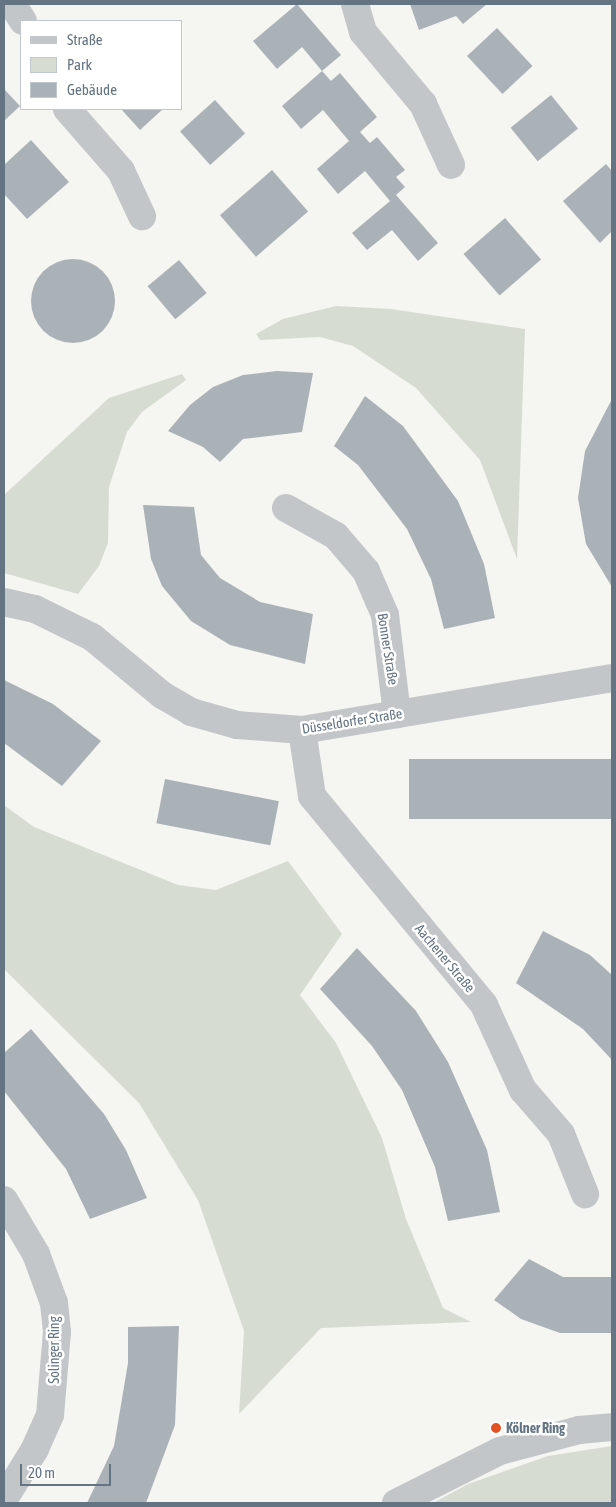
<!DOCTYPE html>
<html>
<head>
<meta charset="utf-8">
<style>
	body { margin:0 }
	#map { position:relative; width:616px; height:1507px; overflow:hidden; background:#f5f5f1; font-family:"Asap Condensed",sans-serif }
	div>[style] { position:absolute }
	.green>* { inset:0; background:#d6dcd2 }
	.building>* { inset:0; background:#abb2b7; transform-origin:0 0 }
	.round { border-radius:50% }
	.minor>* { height:28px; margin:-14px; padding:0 14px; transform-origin:14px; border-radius:14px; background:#c2c6c9 }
	.dots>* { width:14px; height:14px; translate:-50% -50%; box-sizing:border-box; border:2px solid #fff; border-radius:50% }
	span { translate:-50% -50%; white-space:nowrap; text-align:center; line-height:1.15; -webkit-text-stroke:5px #fff; paint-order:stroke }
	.street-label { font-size:14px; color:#647482 }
	.poi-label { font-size:14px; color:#647482; font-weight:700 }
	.left { translate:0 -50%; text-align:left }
	.frame { position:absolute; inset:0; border:5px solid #647482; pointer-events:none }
	.legend { position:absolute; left:20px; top:20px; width:162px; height:90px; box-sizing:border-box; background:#fff; border:1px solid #c1c7cd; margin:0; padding:6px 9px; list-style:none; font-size:15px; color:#647482 }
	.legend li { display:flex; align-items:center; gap:10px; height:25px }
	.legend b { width:25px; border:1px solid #c1c7cd }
	.scale { position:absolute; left:20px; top:1464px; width:91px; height:22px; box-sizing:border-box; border:2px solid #647482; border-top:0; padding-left:6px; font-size:15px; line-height:18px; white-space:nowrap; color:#647482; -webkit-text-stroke:4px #fff; paint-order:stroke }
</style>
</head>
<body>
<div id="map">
	<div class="green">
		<i style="clip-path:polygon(336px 306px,391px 309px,525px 329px,517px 559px,480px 460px,416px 388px,353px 346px,320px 337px,260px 340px,256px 334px,283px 319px)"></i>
		<i style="clip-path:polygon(182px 374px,186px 380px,142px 412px,127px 432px,109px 487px,108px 543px,99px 566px,78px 594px,4px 573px,4px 495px,109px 398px)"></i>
		<i style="clip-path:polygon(4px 805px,34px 827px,178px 885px,216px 890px,288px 861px,342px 934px,300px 995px,336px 1043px,382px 1138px,406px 1219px,443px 1308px,471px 1322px,321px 1328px,239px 1414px,244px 1331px,198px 1200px,139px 1103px,4px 969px)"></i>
		<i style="clip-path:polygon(612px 1446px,612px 1503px,433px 1503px,468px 1484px,548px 1456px)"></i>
	</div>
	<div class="building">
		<i style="clip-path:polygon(297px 4px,341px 55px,322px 71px,302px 47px,277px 69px,253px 41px)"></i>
		<i style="clip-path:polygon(410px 4px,487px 4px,463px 24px,456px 16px,419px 30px)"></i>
		<i style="left:497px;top:28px;width:52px;height:41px;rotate:47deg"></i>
		<i style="clip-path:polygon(322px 71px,331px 81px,340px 73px,377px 117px,360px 132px,370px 143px,377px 137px,405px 170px,396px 177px,405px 187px,396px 195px,438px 243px,418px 261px,392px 230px,367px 250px,352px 233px,390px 201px,365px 171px,338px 194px,317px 169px,349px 141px,323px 110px,301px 129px,282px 106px)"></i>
		<i style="clip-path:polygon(4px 89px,20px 106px,4px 121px)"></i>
		<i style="left:551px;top:95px;width:43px;height:52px;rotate:51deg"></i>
		<i style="left:215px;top:100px;width:45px;height:47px;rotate:48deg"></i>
		<i style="clip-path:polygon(121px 109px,163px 109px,140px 130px)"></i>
		<i style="clip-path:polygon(31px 140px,69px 182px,27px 219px,4px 194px,4px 165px)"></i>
		<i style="clip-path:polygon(606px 164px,612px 171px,612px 231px,600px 243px,563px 201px)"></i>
		<i style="left:272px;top:170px;width:55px;height:69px;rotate:49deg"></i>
		<i style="left:505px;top:218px;width:55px;height:55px;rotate:49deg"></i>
		<i class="round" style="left:31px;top:259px;width:84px;height:84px"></i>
		<i style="left:179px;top:260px;width:43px;height:41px;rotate:50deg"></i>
		<i style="clip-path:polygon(277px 371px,313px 373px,302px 432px,243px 439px,220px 462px,203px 447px,168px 431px,190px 405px,213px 387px,243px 375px)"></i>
		<i style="clip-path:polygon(365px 396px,403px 426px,458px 501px,484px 564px,495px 618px,444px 629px,431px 579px,407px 529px,358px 465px,334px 446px)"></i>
		<i style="clip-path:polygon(612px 399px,612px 587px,586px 544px,578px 498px,585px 451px)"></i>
		<i style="clip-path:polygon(143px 505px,194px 507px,201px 555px,220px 578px,260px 602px,313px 614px,305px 664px,230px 645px,191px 621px,162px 586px,151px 559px)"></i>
		<i style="clip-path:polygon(4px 680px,53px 704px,101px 741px,62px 786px,4px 743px)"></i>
		<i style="left:612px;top:759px;width:60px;height:203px;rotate:90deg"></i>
		<i style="left:165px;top:779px;width:116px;height:45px;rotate:11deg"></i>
		<i style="clip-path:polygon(543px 931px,590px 955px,612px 975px,612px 1060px,583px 1029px,516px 983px)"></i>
		<i style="clip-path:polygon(357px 948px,416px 1011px,448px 1062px,487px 1150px,500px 1212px,448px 1221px,435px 1167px,402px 1090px,372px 1046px,320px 989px)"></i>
		<i style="clip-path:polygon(31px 1029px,104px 1114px,126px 1150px,147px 1198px,90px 1219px,66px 1169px,4px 1091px,4px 1053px)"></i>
		<i style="clip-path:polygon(529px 1259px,563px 1277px,612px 1277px,612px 1333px,560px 1333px,521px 1319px,494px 1300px)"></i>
		<i style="clip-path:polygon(179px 1326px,175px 1425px,146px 1503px,87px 1503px,114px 1446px,128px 1363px,128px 1327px)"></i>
	</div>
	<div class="minor">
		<i style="left:12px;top:4px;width:20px;rotate:57deg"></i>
		<i style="left:355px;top:4px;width:29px;rotate:74deg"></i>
		<i style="left:363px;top:32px;width:94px;rotate:50.2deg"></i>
		<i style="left:423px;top:104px;width:67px;rotate:65.3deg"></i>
		<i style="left:67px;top:109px;width:82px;rotate:48.9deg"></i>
		<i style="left:121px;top:171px;width:50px;rotate:65deg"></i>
		<i style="left:286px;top:508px;width:57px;rotate:29.2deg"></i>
		<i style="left:336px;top:536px;width:46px;rotate:49.4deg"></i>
		<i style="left:366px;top:571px;width:48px;rotate:66.6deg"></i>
		<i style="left:385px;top:615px;width:100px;rotate:83.1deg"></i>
		<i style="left:4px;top:602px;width:32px;rotate:13deg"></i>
		<i style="left:35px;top:609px;width:64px;rotate:26.2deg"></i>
		<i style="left:92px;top:637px;width:91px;rotate:39.6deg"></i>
		<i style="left:162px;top:695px;width:34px;rotate:30deg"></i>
		<i style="left:191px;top:712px;width:48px;rotate:15.8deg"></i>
		<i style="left:237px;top:725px;width:65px;rotate:4.4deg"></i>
		<i style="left:302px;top:730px;width:314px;rotate:-9.5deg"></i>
		<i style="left:302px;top:730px;width:67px;rotate:81.4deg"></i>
		<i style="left:312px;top:796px;width:271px;rotate:50.5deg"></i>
		<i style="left:484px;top:1005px;width:94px;rotate:65.4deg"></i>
		<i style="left:523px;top:1090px;width:58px;rotate:49.2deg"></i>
		<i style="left:561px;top:1134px;width:65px;rotate:68.2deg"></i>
		<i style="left:4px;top:1200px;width:63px;rotate:59.3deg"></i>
		<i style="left:36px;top:1254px;width:52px;rotate:69.8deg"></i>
		<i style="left:54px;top:1303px;width:29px;rotate:84deg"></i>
		<i style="left:57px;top:1332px;width:83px;rotate:94.8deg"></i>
		<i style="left:50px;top:1415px;width:37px;rotate:114deg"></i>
		<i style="left:35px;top:1449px;width:59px;rotate:121.8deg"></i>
		<i style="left:396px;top:1503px;width:116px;rotate:-26.6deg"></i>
		<i style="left:500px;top:1451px;width:82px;rotate:-14.9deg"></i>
		<i style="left:579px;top:1430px;width:33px;rotate:-5deg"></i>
	</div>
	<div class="dots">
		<i style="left:496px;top:1428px;background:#e35223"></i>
	</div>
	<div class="street-label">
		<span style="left:388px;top:649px;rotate:81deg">Bonner Straße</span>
		<span style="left:352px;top:721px;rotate:-9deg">Düsseldorfer Straße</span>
		<span style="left:445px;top:958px;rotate:50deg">Aachener Straße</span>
		<span style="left:54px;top:1350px;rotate:-90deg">Solinger Ring</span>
	</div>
	<div class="poi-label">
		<span class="left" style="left:506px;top:1428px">Kölner Ring</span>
	</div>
	<div class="frame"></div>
	<ul class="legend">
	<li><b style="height:6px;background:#c2c6c9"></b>Straße</li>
	<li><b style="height:14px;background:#d6dcd2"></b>Park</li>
	<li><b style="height:14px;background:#abb2b7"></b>Gebäude</li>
	</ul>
	<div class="scale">20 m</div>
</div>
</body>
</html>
